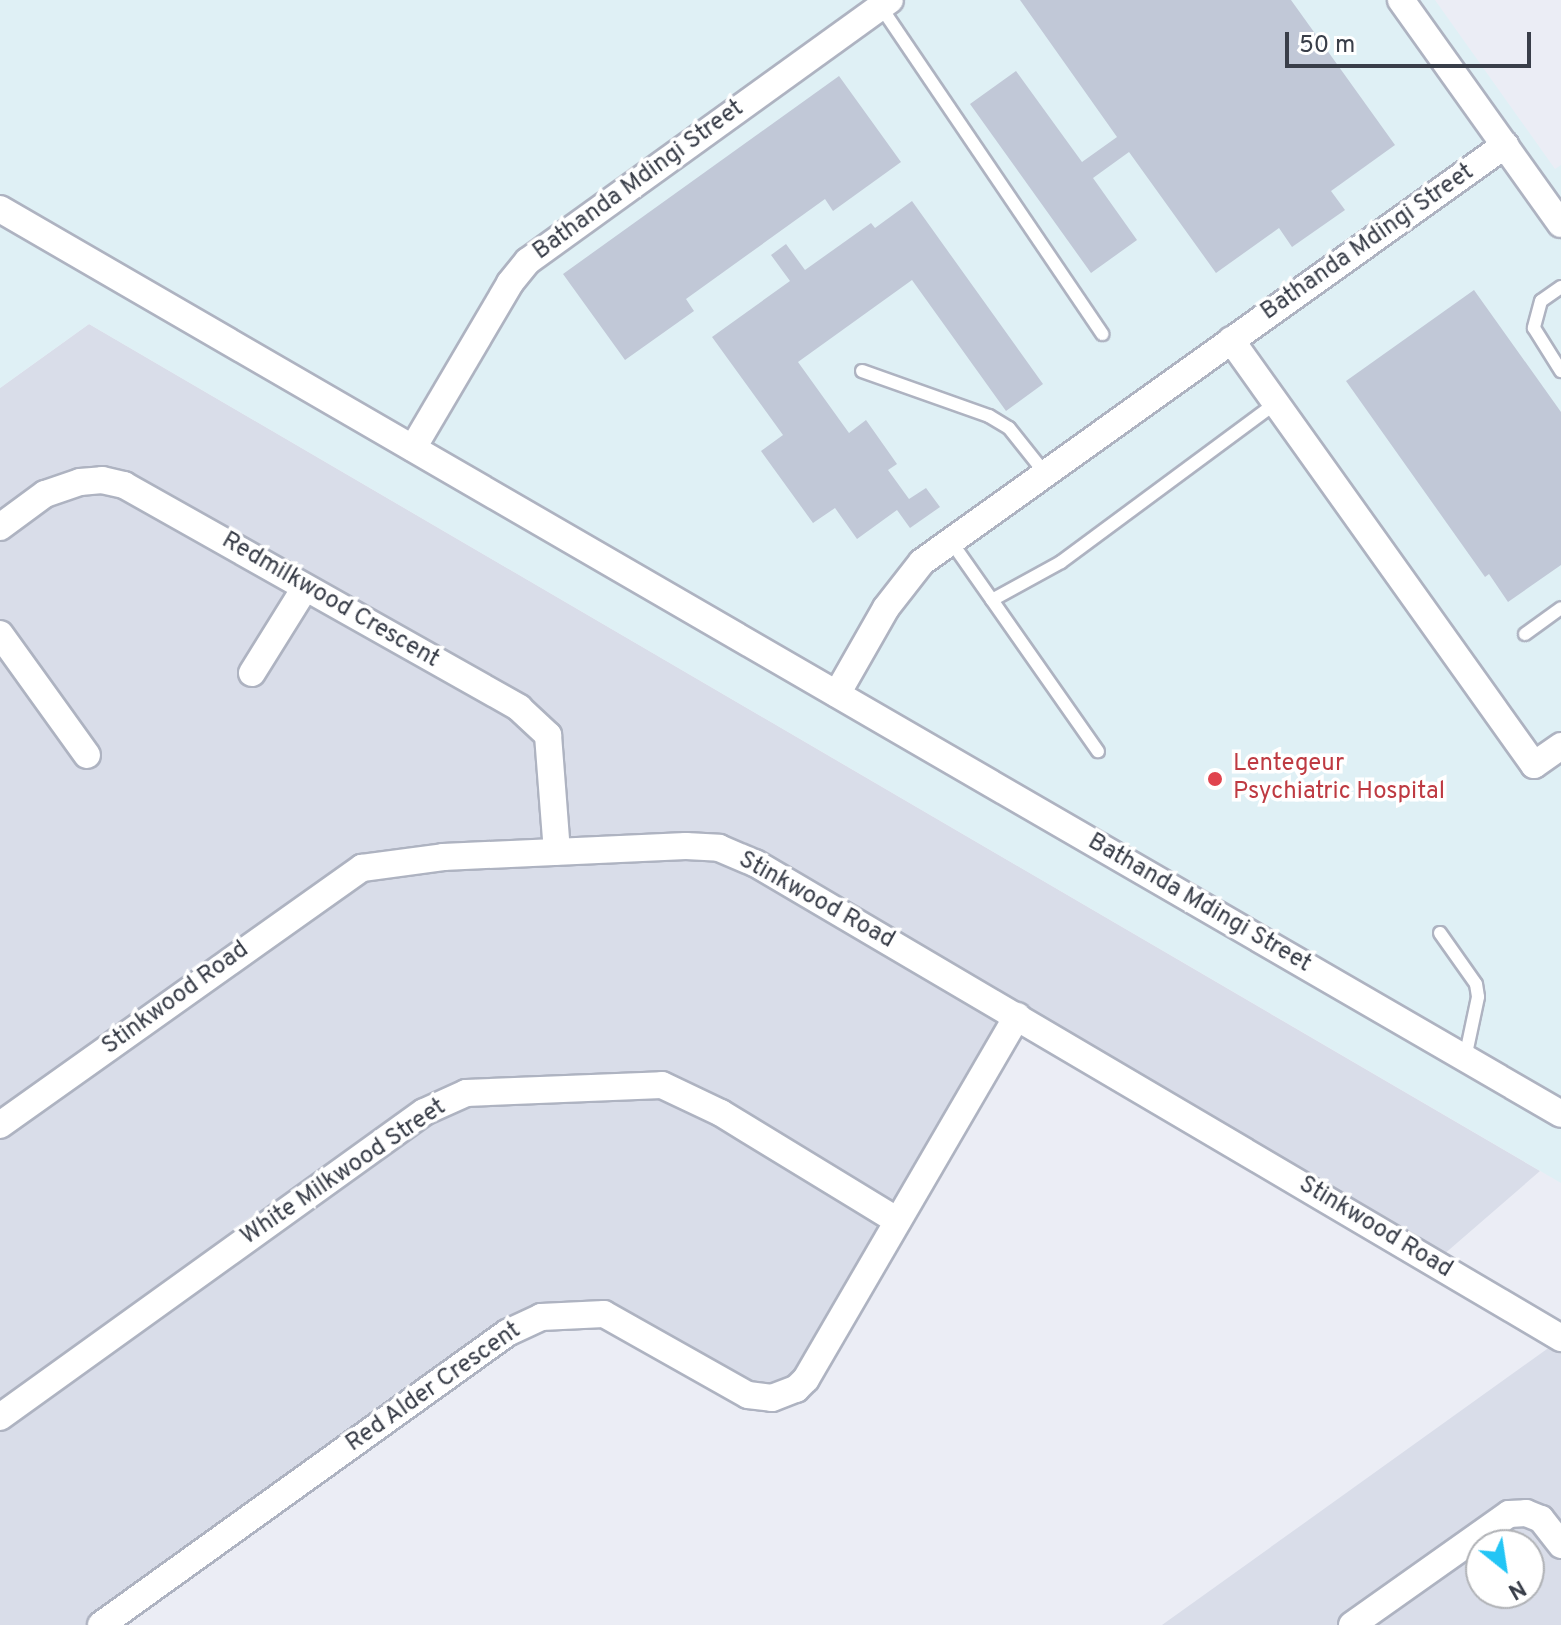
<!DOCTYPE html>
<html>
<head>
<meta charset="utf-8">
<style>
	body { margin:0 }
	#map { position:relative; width:1561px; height:1625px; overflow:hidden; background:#ebedf5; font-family:Overpass,sans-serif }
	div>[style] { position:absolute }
	.residential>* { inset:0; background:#d9dde9 }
	.medical>* { inset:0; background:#dff0f5 }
	.building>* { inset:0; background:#c1c8d7 }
	.roads { filter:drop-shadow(2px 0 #aeb3c1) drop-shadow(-2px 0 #aeb3c1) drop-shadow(0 2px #aeb3c1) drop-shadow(0 -2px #aeb3c1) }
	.lane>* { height:12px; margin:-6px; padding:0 6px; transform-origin:6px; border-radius:6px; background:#fff }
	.street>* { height:26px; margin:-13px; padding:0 13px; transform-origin:13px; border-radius:13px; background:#fff }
	.dots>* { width:22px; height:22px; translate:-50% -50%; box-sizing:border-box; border:4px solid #fff; border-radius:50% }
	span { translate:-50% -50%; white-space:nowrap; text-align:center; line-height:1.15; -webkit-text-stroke:7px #fff; paint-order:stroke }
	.street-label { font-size:24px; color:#393e49 }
	.health-label { font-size:24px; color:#be3a42 }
	.left { translate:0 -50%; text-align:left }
	.north { position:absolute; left:1465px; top:1529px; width:80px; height:80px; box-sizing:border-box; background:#fff; border:2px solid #b0b2b6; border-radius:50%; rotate:150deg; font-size:22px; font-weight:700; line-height:32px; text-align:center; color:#393e49 }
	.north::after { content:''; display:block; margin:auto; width:28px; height:36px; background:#23c5f5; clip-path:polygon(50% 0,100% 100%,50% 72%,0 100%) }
	.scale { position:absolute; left:1285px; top:32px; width:246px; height:36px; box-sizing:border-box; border:4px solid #393e49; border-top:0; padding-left:10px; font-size:24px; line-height:28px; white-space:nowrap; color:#393e49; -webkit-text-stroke:6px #fff; paint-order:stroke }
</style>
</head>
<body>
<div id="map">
	<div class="residential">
		<i style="clip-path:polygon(89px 324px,1540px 1171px,1435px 1262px,1017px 1015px,806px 1377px,772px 1398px,606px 1313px,542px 1315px,98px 1625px,0 1625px,0 388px)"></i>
		<i style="clip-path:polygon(evenodd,1561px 1339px,1561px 1625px,1162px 1625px,1561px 1339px,1481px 1545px,1529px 1545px,1529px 1593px,1481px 1593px,1481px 1545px)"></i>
	</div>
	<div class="medical">
		<i style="clip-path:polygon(0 0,1435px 0,1555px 169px,1561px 165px,1561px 1183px,89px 324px,0 388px)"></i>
	</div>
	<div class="building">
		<i style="clip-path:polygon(1020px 0,1291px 0,1395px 145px,1331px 191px,1345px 210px,1292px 247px,1279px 228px,1216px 273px,1129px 152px,1093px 178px,1137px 240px,1091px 273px,970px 104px,1016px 71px,1082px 162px,1117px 137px)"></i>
		<i style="clip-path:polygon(839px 76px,901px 162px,833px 211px,825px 199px,686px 299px,694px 311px,625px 360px,563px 274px)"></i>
		<i style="clip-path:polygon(912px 201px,1043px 384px,1006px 411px,912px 280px,798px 362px,849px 433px,866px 420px,897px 464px,888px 470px,909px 499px,926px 488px,940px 507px,910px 528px,897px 510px,857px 539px,835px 508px,813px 523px,761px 451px,783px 435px,712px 337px,790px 281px,771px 255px,786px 244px,805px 270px,871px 223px,875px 228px)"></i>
		<i style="clip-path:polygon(1474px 290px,1561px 412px,1561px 565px,1508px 602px,1489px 574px,1485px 577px,1346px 381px)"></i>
	</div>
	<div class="roads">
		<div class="lane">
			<i style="left:881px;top:7px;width:395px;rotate:55.9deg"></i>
			<i style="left:1561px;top:287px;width:24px;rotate:145deg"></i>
			<i style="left:1541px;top:301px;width:28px;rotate:105deg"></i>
			<i style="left:1534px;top:328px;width:51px;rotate:57.9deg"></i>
			<i style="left:862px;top:371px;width:135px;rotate:19.5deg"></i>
			<i style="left:989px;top:416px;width:23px;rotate:31deg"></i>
			<i style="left:1009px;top:428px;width:56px;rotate:51.5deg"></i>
			<i style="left:950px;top:540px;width:258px;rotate:55deg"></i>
			<i style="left:992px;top:600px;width:79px;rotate:-28.8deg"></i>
			<i style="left:1061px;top:562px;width:267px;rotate:-36.5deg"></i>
			<i style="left:1525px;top:634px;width:44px;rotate:-35.8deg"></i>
			<i style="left:1440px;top:933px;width:62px;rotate:54.8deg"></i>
			<i style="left:1476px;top:984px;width:13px;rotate:81deg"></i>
			<i style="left:1478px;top:997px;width:62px;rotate:102deg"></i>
		</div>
		<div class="street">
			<i style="left:1401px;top:0;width:275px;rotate:54.5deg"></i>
			<i style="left:0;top:209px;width:1804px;rotate:30.1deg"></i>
			<i style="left:1231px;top:340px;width:522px;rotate:54.51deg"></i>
			<i style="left:1534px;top:765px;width:33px;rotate:-35deg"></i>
			<i style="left:413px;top:448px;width:191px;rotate:-59.5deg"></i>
			<i style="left:510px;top:283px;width:28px;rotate:-51deg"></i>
			<i style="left:528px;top:261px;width:446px;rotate:-35.8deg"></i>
			<i style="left:0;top:527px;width:56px;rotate:-36.3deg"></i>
			<i style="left:45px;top:494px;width:37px;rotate:-19deg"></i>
			<i style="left:80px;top:482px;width:22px;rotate:-5deg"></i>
			<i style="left:102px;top:480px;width:23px;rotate:13deg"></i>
			<i style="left:124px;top:485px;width:454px;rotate:29.4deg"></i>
			<i style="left:519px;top:708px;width:40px;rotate:43deg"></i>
			<i style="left:548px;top:735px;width:117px;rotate:85.6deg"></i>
			<i style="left:0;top:634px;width:149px;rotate:54.3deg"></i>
			<i style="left:252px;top:673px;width:100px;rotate:-58.1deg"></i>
			<i style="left:837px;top:694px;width:99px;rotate:-60.3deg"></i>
			<i style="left:886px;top:608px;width:58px;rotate:-52deg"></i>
			<i style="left:922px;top:562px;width:717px;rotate:-35.57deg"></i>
			<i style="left:0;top:1125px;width:444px;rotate:-35.4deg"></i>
			<i style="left:362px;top:868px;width:82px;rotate:-7.7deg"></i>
			<i style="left:443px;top:857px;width:243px;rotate:-2.6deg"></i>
			<i style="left:686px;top:846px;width:33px;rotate:3deg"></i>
			<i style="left:719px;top:848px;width:39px;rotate:23deg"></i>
			<i style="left:755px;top:863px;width:936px;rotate:30.51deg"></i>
			<i style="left:0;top:1417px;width:522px;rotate:-35.73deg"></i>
			<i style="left:424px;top:1112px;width:46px;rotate:-24.3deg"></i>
			<i style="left:466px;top:1093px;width:196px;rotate:-2.3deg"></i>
			<i style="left:662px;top:1085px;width:65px;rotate:25.4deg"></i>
			<i style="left:721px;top:1113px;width:207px;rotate:31.4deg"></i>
			<i style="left:101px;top:1625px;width:500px;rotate:-35.72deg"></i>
			<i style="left:507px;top:1333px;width:38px;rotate:-25deg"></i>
			<i style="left:541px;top:1317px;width:63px;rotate:-2.7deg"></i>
			<i style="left:604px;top:1314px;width:165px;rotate:29.4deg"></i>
			<i style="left:748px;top:1395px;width:24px;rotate:7deg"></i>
			<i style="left:772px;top:1398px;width:26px;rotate:-21deg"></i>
			<i style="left:796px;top:1389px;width:14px;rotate:-45deg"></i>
			<i style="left:806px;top:1379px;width:420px;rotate:-59.8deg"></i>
			<i style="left:1352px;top:1625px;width:192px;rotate:-35.3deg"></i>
			<i style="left:1509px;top:1514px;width:17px;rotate:-3deg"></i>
			<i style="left:1526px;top:1513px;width:16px;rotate:22deg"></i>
			<i style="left:1541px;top:1519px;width:33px;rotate:52deg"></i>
		</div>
	</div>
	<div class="dots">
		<i style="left:1215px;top:779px;background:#e0444e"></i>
	</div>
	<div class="street-label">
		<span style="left:639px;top:181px;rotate:-36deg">Bathanda Mdingi Street</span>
		<span style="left:1368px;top:243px;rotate:-35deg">Bathanda Mdingi Street</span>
		<span style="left:330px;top:601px;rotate:30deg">Redmilkwood Crescent</span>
		<span style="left:816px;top:901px;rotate:29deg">Stinkwood Road</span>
		<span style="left:1199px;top:904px;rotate:30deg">Bathanda Mdingi Street</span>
		<span style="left:176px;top:999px;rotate:-36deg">Stinkwood Road</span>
		<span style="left:344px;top:1173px;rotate:-34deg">White Milkwood Street</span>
		<span style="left:1375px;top:1228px;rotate:31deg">Stinkwood Road</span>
		<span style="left:434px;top:1388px;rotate:-35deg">Red Alder Crescent</span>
	</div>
	<div class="health-label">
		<span class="left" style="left:1233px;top:779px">Lentegeur<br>Psychiatric Hospital</span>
	</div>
	<div class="north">N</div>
	<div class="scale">50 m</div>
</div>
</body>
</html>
